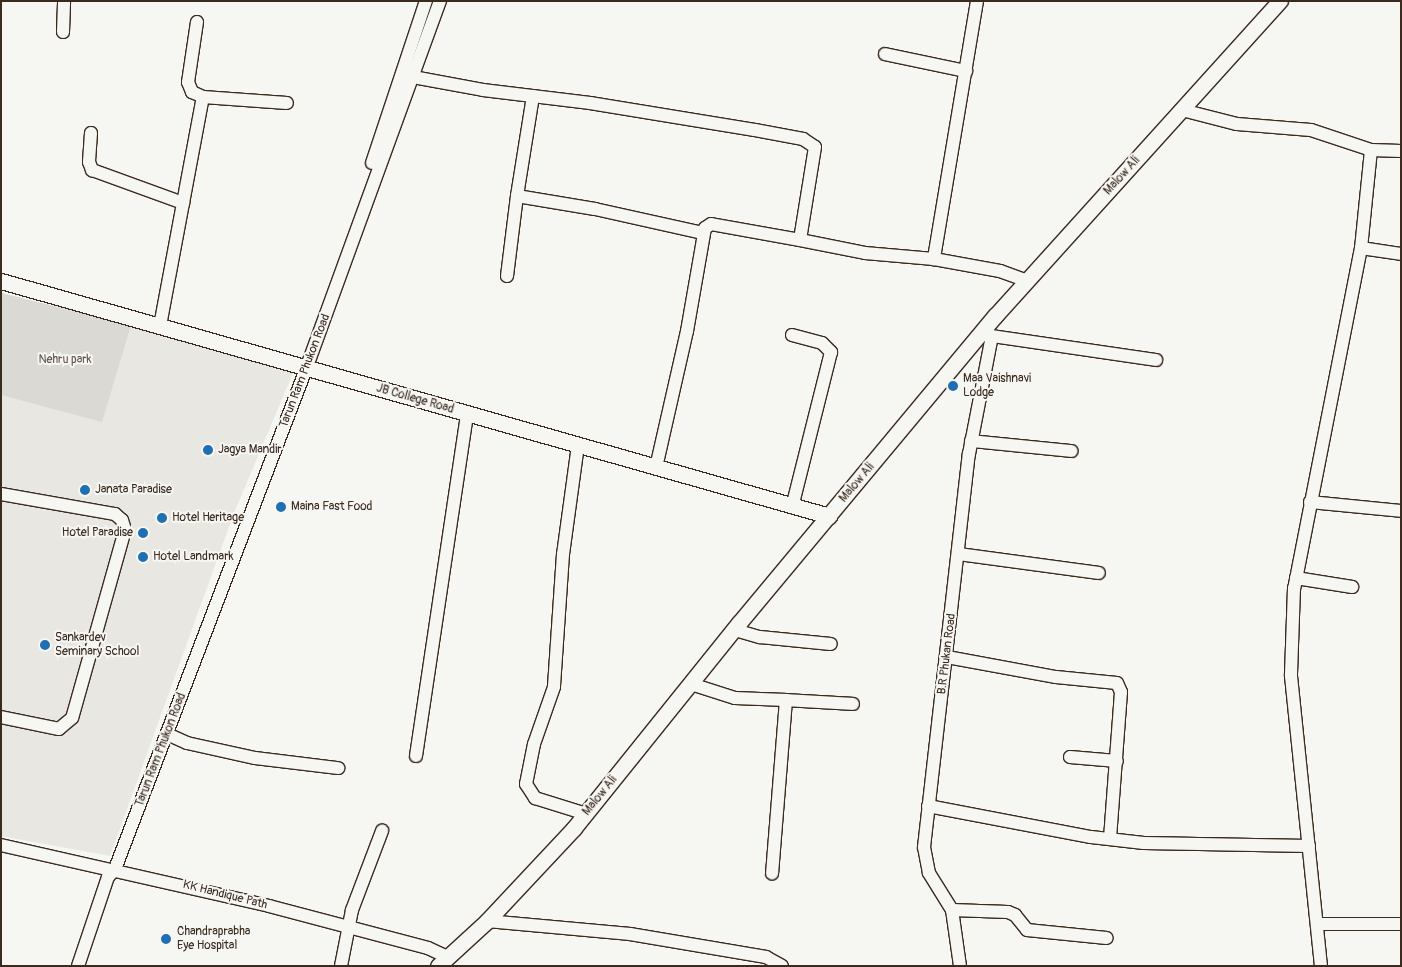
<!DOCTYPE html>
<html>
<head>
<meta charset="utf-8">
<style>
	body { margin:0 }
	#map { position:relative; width:1402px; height:967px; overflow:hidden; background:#f6f6f2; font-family:Pangolin,sans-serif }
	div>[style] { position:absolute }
	.built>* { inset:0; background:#e8e7e2 }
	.green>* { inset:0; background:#dad9d3 }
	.roads { filter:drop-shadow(1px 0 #3b2a1e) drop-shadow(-1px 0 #3b2a1e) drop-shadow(0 1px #3b2a1e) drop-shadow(0 -1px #3b2a1e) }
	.minor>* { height:12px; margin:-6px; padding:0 6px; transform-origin:6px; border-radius:6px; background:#f6f6f2 }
	.tertiary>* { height:15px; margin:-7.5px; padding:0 7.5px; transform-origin:7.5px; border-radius:7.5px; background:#f6f6f2 }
	.dots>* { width:14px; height:14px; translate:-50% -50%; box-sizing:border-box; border:2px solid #f6f6f2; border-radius:50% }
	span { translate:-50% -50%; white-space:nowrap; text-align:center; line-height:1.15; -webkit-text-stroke:4px #f6f6f2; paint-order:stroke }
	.street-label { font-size:12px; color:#3b2a1e }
	.park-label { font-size:12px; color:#63564b }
	.poi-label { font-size:12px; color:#3b2a1e }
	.left { translate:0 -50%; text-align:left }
	.right { translate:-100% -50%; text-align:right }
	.frame { position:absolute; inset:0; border:2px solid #3b2a1e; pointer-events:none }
</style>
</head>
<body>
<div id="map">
	<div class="built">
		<i style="clip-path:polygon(1px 293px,131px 325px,293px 373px,234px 513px,110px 856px,1px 836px)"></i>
	</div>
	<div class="green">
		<i style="clip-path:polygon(1px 293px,131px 325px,102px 422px,1px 395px)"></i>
	</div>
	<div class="roads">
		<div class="minor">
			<i style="left:977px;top:1px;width:262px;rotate:99.5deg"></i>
			<i style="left:934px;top:259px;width:67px;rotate:10.3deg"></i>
			<i style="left:1000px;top:271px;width:29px;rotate:20deg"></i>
			<i style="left:197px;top:22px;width:61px;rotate:98.5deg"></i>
			<i style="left:188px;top:82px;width:11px;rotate:68deg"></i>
			<i style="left:192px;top:92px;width:12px;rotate:24deg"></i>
			<i style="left:203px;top:97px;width:84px;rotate:4.1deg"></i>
			<i style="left:63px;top:32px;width:31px;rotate:-88deg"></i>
			<i style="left:885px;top:54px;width:83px;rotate:11.9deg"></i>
			<i style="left:413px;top:77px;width:71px;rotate:10.5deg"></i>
			<i style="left:483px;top:90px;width:108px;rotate:6.9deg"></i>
			<i style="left:590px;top:103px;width:167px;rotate:9.3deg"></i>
			<i style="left:755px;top:130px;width:49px;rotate:10.6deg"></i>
			<i style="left:803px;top:139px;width:14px;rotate:34deg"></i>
			<i style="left:815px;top:147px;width:94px;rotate:99.2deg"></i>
			<i style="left:800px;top:240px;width:90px;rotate:-169.8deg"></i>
			<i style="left:711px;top:224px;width:7px;rotate:146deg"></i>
			<i style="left:705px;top:228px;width:105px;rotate:99.9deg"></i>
			<i style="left:687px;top:331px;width:139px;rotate:102.8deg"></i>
			<i style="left:533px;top:96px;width:101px;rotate:99.1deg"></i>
			<i style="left:517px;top:196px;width:79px;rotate:9.5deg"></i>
			<i style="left:595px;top:209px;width:111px;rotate:12.5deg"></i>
			<i style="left:1182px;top:110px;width:57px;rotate:14.3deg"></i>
			<i style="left:1237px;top:124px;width:74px;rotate:4.6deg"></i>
			<i style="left:1311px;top:130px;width:63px;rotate:18.4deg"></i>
			<i style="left:1371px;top:150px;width:99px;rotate:95.8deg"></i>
			<i style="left:1361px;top:248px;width:347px;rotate:101.1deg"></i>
			<i style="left:1294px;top:588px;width:88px;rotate:92deg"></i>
			<i style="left:1291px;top:676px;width:292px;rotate:84.1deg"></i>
			<i style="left:91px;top:133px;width:29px;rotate:94deg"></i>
			<i style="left:89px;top:162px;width:9px;rotate:69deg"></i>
			<i style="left:92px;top:170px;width:97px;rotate:19.9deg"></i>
			<i style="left:1371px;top:150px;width:30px;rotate:2deg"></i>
			<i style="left:372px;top:163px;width:171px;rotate:-71.6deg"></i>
			<i style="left:800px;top:240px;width:66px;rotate:11.3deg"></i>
			<i style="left:865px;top:253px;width:69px;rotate:5deg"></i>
			<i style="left:1361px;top:248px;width:40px;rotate:8.5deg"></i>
			<i style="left:507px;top:276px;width:81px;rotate:-82.9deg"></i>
			<i style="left:160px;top:326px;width:233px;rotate:-79.4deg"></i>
			<i style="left:792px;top:335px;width:31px;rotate:15deg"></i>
			<i style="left:822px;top:343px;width:13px;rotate:45deg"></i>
			<i style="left:831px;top:352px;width:160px;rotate:104.1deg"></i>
			<i style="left:985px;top:335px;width:173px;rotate:8.3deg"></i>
			<i style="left:971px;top:441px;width:101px;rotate:5.7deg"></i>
			<i style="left:578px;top:445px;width:110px;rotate:97.8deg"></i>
			<i style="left:563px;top:554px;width:133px;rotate:93.9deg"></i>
			<i style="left:554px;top:687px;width:60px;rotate:109.3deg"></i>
			<i style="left:534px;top:744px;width:41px;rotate:101.3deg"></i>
			<i style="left:526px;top:784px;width:17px;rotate:57deg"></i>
			<i style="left:535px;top:798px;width:53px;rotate:17.4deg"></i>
			<i style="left:1px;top:494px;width:116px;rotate:10deg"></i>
			<i style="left:115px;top:514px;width:9px;rotate:41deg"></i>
			<i style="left:122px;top:520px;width:10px;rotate:73deg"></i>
			<i style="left:125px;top:530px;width:195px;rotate:105.7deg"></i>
			<i style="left:72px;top:718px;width:17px;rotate:140deg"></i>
			<i style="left:59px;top:729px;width:59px;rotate:-168.3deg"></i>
			<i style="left:1310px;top:502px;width:91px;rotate:5.6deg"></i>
			<i style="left:959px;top:554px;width:141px;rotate:7.7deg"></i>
			<i style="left:1296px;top:578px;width:57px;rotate:9.1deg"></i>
			<i style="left:735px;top:630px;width:26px;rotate:16deg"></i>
			<i style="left:760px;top:637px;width:71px;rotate:5.6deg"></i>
			<i style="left:947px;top:657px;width:111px;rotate:10.4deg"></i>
			<i style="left:1056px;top:677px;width:61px;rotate:5.6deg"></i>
			<i style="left:1117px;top:683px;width:10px;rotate:66deg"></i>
			<i style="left:1121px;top:692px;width:147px;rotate:94.3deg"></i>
			<i style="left:691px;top:684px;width:46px;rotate:17.7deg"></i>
			<i style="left:735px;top:698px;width:51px;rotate:2.2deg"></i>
			<i style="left:786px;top:700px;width:174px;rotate:94.6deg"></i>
			<i style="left:786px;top:700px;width:67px;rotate:3.4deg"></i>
			<i style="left:167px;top:734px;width:22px;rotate:24deg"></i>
			<i style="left:187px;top:743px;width:70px;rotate:12.4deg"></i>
			<i style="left:255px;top:758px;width:84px;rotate:6.9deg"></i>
			<i style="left:416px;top:756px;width:346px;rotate:-81.5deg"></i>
			<i style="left:1070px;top:757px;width:47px;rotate:4.9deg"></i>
			<i style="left:928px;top:806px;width:166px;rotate:10.8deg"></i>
			<i style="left:1091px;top:837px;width:53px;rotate:6.5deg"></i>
			<i style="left:1144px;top:843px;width:165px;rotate:1deg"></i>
			<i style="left:1px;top:845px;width:275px;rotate:12.8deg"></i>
			<i style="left:269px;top:906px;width:164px;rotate:14.8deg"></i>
			<i style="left:428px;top:948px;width:19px;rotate:25deg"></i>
			<i style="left:952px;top:910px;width:56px;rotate:2deg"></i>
			<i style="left:1008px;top:912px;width:8px;rotate:23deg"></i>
			<i style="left:1015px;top:915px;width:19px;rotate:51deg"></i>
			<i style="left:1027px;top:930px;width:80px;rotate:5.7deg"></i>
			<i style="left:487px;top:921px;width:144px;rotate:5.2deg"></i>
			<i style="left:630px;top:934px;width:138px;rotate:9.6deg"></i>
			<i style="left:766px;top:957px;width:18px;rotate:29deg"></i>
			<i style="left:1317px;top:924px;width:84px"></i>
			<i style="left:78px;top:966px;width:94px;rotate:-71.4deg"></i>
			<i style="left:108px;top:877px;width:11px;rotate:-49deg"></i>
			<i style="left:115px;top:869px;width:535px;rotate:-69.09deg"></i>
			<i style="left:306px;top:369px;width:392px;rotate:-70deg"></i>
			<i style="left:341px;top:966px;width:57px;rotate:-78.9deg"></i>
			<i style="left:352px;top:910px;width:85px;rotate:-69.2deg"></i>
			<i style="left:960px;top:966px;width:57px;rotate:-98.1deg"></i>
			<i style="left:952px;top:910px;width:44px;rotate:-121.9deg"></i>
			<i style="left:929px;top:873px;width:26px;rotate:-101deg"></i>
			<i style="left:924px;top:847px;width:396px;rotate:-83.5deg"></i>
			<i style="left:969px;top:454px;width:120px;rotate:-79deg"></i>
		</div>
		<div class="tertiary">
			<i style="left:1px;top:281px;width:861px;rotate:15.84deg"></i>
			<i style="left:438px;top:966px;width:67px;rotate:-42.6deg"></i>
			<i style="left:487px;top:921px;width:127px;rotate:-46.9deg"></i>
			<i style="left:574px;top:828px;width:263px;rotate:-51.2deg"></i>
			<i style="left:739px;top:623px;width:400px;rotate:-50.2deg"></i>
			<i style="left:995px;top:316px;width:425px;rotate:-47.9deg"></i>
		</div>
	</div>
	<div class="dots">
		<i style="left:953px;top:386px;background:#1f6fb2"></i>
		<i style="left:208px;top:450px;background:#1f6fb2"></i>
		<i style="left:85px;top:490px;background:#1f6fb2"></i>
		<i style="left:281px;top:507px;background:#1f6fb2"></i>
		<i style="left:162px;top:518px;background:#1f6fb2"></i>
		<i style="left:143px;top:533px;background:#1f6fb2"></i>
		<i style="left:143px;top:557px;background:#1f6fb2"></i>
		<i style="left:45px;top:645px;background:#1f6fb2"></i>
		<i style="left:166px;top:939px;background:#1f6fb2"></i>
	</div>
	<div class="street-label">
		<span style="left:1122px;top:176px;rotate:-48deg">Malow Ali</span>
		<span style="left:305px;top:371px;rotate:-69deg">Tarun Ram Phukon Road</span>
		<span style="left:415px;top:399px;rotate:16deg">JB College Road</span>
		<span style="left:857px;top:483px;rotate:-50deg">Malow Ali</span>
		<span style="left:947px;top:654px;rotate:-83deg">B.R Phukan Road</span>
		<span style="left:161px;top:750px;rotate:-69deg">Tarun Ram Phukon Road</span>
		<span style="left:600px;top:796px;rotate:-51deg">Malow Ali</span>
		<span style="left:225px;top:895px;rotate:14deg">KK Handique Path</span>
	</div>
	<div class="park-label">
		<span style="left:65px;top:360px">Nehru park</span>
	</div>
	<div class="poi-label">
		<span class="left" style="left:963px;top:386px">Maa Vaishnavi<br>Lodge</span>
		<span class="left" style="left:218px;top:450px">Jagya Mandir</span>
		<span class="left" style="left:95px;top:490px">Janata Paradise</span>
		<span class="left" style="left:291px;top:507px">Maina Fast Food</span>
		<span class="left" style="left:172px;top:518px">Hotel Heritage</span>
		<span class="right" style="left:133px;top:533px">Hotel Paradise</span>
		<span class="left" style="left:153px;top:557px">Hotel Landmark</span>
		<span class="left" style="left:55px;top:645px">Sankardev<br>Seminary School</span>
		<span class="left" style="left:177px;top:939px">Chandraprabha<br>Eye Hospital</span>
	</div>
	<div class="frame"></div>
</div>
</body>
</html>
